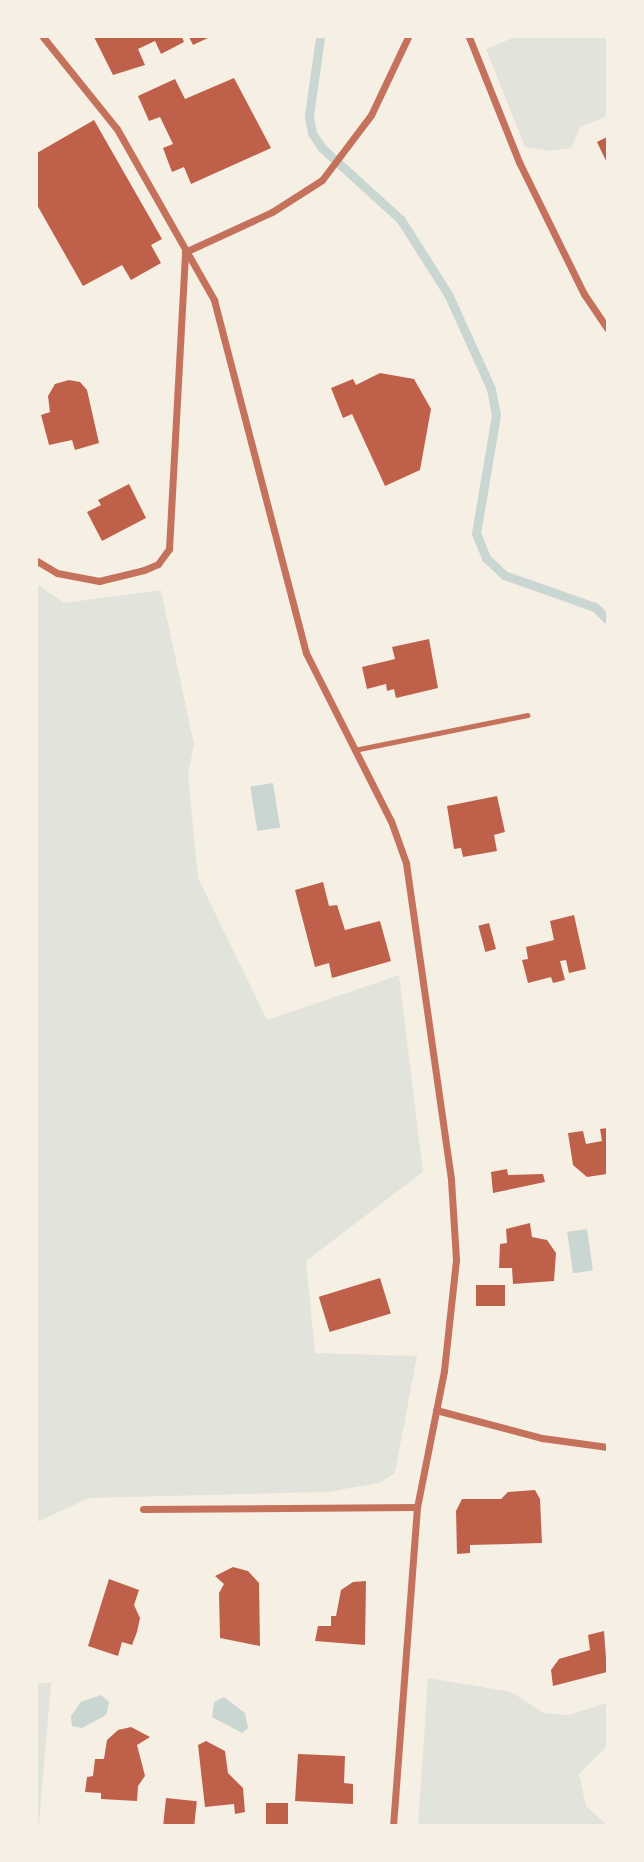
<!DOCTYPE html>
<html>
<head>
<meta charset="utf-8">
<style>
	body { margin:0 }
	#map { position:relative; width:644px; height:1862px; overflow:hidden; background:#f6efe4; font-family:Montserrat,sans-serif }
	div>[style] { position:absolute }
	.green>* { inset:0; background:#e2e4dc }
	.water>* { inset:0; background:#c9d6d2; transform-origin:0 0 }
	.stream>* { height:9px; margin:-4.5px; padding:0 4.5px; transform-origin:4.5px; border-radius:4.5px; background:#c9d6d2 }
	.building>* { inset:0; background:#bf614a; transform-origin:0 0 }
	.service>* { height:5px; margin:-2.5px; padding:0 2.5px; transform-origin:2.5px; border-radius:2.5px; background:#c5725c }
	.minor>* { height:7px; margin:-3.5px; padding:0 3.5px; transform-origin:3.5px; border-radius:3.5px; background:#c5725c }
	span { translate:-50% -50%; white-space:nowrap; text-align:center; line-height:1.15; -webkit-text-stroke:6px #f6efe4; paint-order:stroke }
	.frame { position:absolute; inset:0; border:38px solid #f6efe4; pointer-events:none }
</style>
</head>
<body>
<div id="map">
	<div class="green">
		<i style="clip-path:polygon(515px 37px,607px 37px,607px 116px,580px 127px,571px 148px,551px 151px,525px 147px,486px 49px)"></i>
		<i style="clip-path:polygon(37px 584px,64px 603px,161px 590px,194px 744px,188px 775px,198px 878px,267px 1020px,399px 975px,423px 1172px,306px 1261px,315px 1353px,417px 1356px,395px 1473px,379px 1483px,327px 1492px,89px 1498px,37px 1522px)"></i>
		<i style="clip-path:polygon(428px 1678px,511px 1692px,544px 1713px,568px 1715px,607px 1703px,607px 1746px,579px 1774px,586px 1806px,607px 1825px,418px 1825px)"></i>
		<i style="clip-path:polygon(37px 1683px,51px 1683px,39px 1825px,37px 1825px)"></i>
	</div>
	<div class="water">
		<i style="left:273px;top:783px;width:45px;height:23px;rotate:81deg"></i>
		<i style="left:587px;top:1229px;width:42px;height:20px;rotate:82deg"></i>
		<i style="clip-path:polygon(101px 1695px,109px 1702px,106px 1715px,82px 1728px,72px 1726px,71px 1716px,81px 1702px)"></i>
		<i style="clip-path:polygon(224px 1697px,245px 1713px,248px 1728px,242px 1733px,212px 1717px,214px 1702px)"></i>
	</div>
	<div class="stream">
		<i style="left:320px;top:37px;width:80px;rotate:97.9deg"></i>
		<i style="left:309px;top:116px;width:17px;rotate:80deg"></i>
		<i style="left:312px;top:133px;width:18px;rotate:56deg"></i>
		<i style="left:322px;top:148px;width:107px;rotate:42.3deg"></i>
		<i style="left:401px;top:220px;width:88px;rotate:57.6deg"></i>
		<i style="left:448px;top:294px;width:104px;rotate:65.6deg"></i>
		<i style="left:491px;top:389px;width:26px;rotate:79deg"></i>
		<i style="left:496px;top:415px;width:120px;rotate:99.6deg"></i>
		<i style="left:476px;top:533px;width:27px;rotate:68deg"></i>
		<i style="left:486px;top:558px;width:25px;rotate:43deg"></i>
		<i style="left:504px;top:575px;width:96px;rotate:19.4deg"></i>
		<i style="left:595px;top:607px;width:17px;rotate:45deg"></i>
	</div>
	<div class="building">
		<i style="clip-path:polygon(94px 37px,182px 37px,184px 42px,161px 54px,155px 41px,138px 49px,145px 65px,113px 75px)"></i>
		<i style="clip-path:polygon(189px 37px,210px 37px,193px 45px)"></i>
		<i style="clip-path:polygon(234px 78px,271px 148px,191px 184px,184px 167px,172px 172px,163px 148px,173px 144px,160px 117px,149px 121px,138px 96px,175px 79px,185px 99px)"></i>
		<i style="clip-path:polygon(94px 120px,162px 239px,151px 245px,161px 263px,131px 280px,122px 265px,83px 286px,37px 205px,37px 153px)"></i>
		<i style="clip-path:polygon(607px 137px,607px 163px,597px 142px)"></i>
		<i style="clip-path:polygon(380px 373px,414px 379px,431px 409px,420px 470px,385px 486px,352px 414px,343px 418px,331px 388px,353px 379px,356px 385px)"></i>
		<i style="clip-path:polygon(69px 380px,80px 382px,87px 390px,99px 443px,75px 450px,72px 440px,49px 445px,41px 415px,50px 412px,48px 396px,55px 384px)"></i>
		<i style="clip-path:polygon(129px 484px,146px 518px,102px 541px,87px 512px,101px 505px,98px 500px)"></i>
		<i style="clip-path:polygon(429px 639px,438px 688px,396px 698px,394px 689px,387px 691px,386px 684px,367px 689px,362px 667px,395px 659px,392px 647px)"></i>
		<i style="clip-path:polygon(497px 796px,505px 832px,494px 835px,497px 851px,463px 857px,461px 848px,454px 849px,447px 806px)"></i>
		<i style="clip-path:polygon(323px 882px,329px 906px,337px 905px,345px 930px,380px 921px,391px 961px,332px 978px,329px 963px,315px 967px,295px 890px)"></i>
		<i style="clip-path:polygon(574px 915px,586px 969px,569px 973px,566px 960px,560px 961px,565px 980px,553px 983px,551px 977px,528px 983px,522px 960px,528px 959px,526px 947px,554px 940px,550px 921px)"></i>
		<i style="left:489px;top:923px;width:27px;height:11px;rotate:75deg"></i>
		<i style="clip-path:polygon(607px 1128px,607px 1174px,587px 1177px,573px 1165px,568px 1133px,583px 1131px,586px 1144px,602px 1141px,600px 1129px)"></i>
		<i style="clip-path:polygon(507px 1169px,508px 1175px,543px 1174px,545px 1182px,493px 1193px,491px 1172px)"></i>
		<i style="clip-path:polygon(530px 1223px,532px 1237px,547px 1240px,556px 1253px,554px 1281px,513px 1284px,512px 1268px,499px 1268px,500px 1244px,507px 1243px,506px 1229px)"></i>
		<i style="left:380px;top:1278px;width:37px;height:64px;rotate:73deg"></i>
		<i style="left:505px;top:1285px;width:21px;height:29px;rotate:90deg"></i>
		<i style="clip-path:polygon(535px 1490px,540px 1499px,542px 1543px,470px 1545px,470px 1553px,457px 1554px,456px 1511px,462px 1499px,501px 1499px,508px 1492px)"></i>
		<i style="clip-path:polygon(233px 1567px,248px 1571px,259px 1583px,260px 1646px,220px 1638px,219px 1593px,224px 1584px,215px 1576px)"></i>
		<i style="clip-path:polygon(109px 1579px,139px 1590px,134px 1605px,140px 1618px,137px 1632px,132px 1645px,122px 1642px,118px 1656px,88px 1646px)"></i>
		<i style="clip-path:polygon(366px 1581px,365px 1645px,315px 1641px,318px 1626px,331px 1626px,331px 1616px,336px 1616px,341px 1590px,353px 1582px)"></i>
		<i style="clip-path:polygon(604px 1631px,607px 1672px,553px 1686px,551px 1670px,559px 1659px,590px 1650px,588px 1635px)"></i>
		<i style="clip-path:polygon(131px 1727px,150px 1737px,137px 1745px,145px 1776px,138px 1786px,137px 1801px,101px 1799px,101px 1793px,85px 1792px,87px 1777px,93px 1776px,95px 1759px,104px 1759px,107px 1740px,118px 1730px)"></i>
		<i style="clip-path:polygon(206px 1741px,225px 1751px,228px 1773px,243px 1788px,245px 1812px,235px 1814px,234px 1804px,205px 1807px,198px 1745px)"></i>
		<i style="clip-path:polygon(298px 1754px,345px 1756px,344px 1783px,353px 1784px,353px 1804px,295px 1801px)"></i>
		<i style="left:166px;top:1798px;width:31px;height:26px;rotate:6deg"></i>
		<i style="left:266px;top:1803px;width:22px;height:22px"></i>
	</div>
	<div class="service">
		<i style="left:354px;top:750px;width:177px;rotate:-11.4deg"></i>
	</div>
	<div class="minor">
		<i style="left:43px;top:37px;width:118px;rotate:51.2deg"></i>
		<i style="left:117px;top:129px;width:197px;rotate:60.4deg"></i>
		<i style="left:214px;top:300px;width:365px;rotate:75.4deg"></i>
		<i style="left:306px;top:653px;width:188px;rotate:63.2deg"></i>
		<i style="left:391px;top:821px;width:45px;rotate:70.3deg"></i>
		<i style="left:406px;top:863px;width:320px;rotate:81.9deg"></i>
		<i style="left:451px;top:1180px;width:80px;rotate:86.4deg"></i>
		<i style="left:456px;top:1260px;width:112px;rotate:96.2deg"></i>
		<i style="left:444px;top:1371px;width:139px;rotate:101.2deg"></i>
		<i style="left:417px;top:1507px;width:319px;rotate:94.3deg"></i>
		<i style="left:469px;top:37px;width:135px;rotate:68.2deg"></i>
		<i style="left:519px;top:162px;width:147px;rotate:63.8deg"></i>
		<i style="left:584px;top:294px;width:41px;rotate:55.9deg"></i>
		<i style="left:185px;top:252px;width:96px;rotate:-24.7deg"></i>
		<i style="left:272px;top:212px;width:59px;rotate:-32.6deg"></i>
		<i style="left:322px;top:180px;width:81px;rotate:-53deg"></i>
		<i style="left:371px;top:115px;width:86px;rotate:-64.6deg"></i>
		<i style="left:37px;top:561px;width:23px;rotate:31deg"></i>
		<i style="left:57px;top:573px;width:43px;rotate:10.8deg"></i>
		<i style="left:99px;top:581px;width:46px;rotate:-13.7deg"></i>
		<i style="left:144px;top:570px;width:15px;rotate:-23deg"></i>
		<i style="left:158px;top:564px;width:19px;rotate:-54deg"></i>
		<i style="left:169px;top:549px;width:297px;rotate:-86.9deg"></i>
		<i style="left:436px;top:1410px;width:110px;rotate:14.8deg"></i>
		<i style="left:542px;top:1438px;width:66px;rotate:7.9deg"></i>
		<i style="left:143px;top:1509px;width:274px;rotate:-0.4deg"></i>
	</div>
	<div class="frame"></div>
</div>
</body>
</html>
